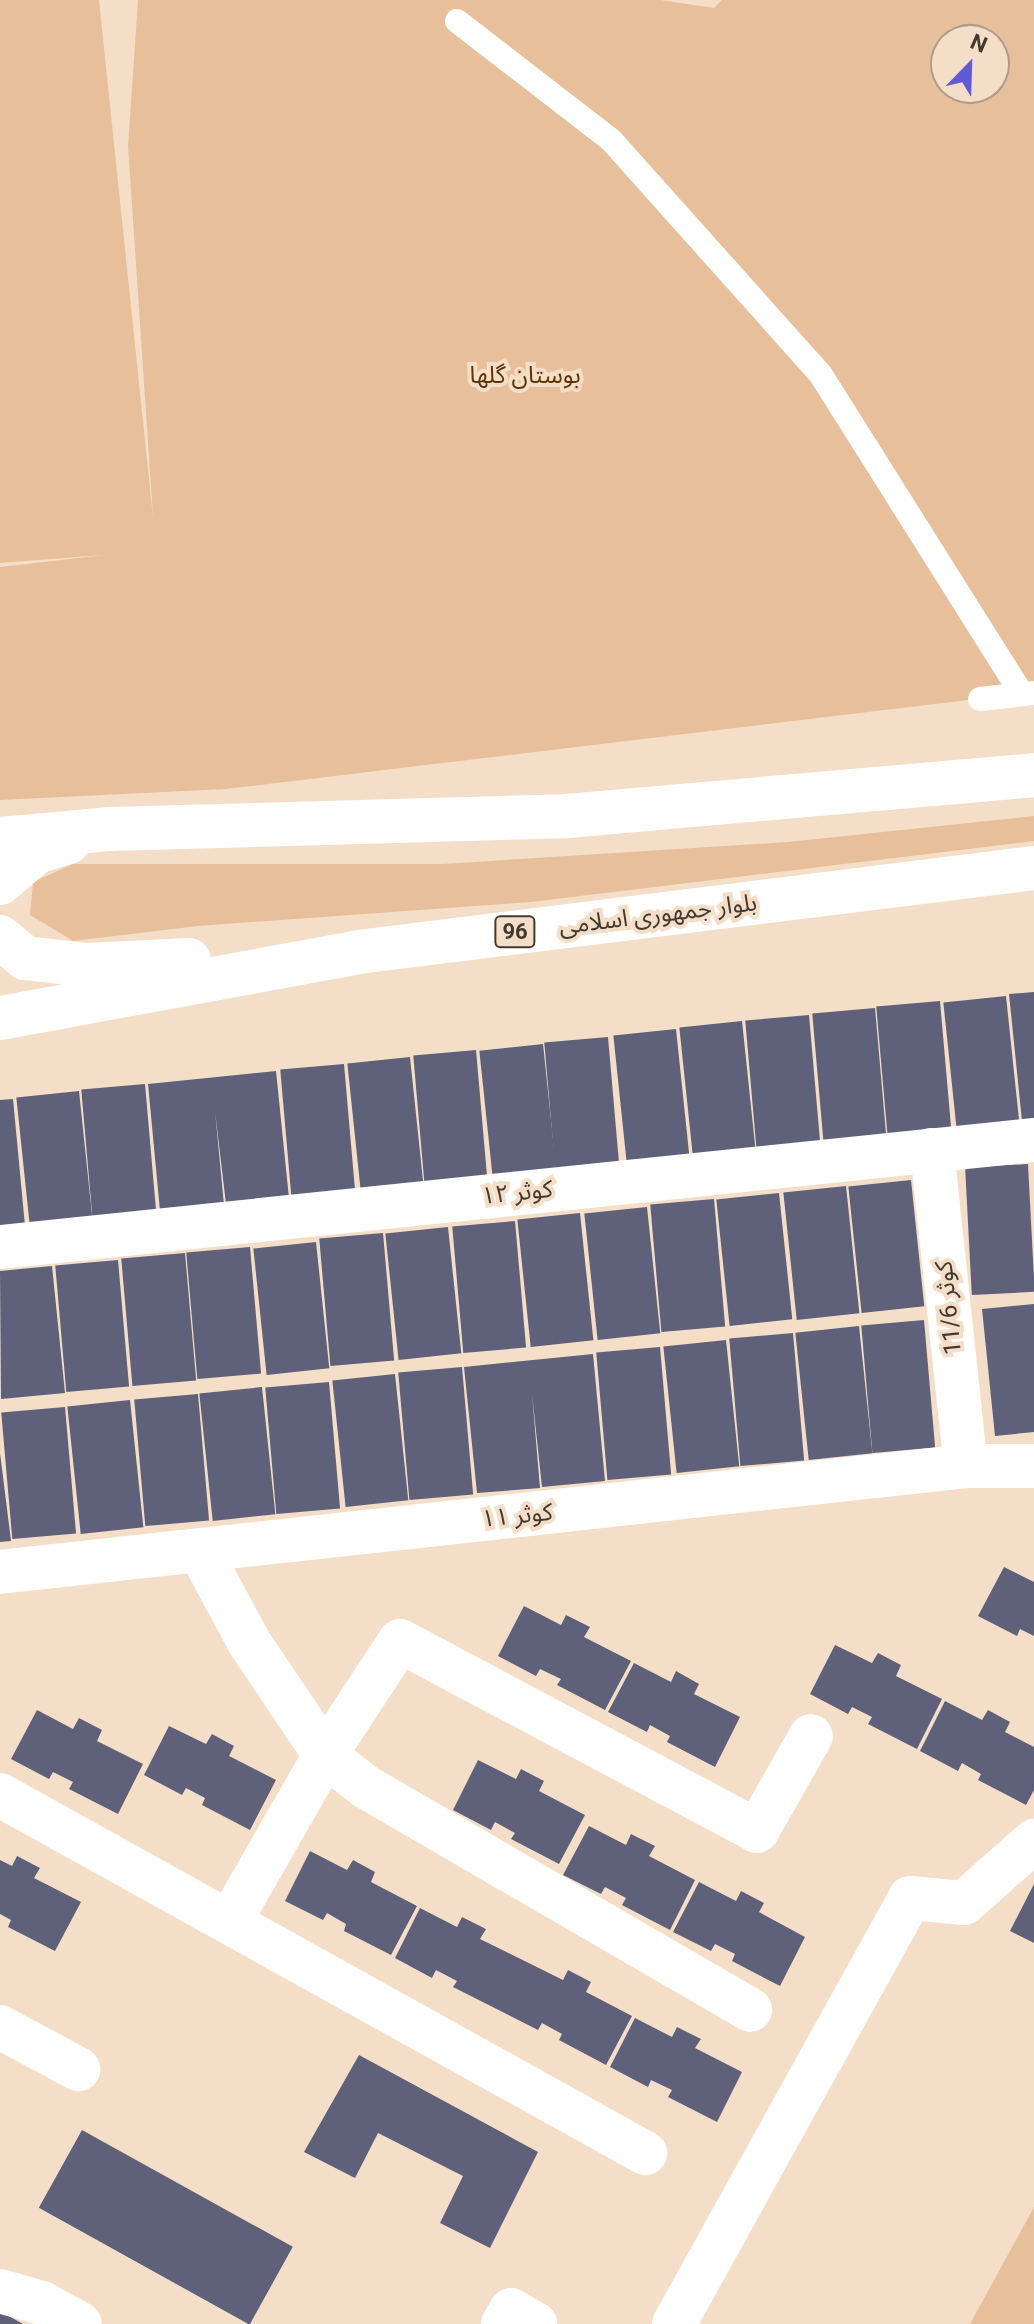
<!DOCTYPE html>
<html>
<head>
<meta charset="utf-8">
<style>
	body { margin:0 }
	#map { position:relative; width:1034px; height:2324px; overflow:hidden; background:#f5dec8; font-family:Roboto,"Noto Sans Arabic",sans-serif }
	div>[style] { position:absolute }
	.green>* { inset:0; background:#e7c09b }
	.building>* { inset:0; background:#5e6179; transform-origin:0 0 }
	.service>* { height:24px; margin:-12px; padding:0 12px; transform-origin:12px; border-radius:12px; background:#fff }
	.minor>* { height:44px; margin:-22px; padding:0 22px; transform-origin:22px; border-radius:22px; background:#fff }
	.primary>* { height:44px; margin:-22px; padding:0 22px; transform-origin:22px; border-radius:22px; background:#fff }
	span { translate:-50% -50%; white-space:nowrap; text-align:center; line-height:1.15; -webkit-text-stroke:8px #f5dec8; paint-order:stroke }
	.shield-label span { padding:2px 6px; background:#f5dec8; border:2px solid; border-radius:6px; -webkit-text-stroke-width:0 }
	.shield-label { font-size:22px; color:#423930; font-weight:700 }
	.park-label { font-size:24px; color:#5c3503 }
	.street-label { font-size:24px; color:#423930 }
	.north { position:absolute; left:930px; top:24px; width:80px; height:80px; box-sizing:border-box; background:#f5dec8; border:2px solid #ad9c8b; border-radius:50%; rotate:23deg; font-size:22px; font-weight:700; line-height:32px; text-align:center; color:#423930 }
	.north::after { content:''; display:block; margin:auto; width:28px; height:36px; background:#605bd4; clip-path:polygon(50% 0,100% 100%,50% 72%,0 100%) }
</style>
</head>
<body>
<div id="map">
	<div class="green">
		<i style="clip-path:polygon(evenodd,0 0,99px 0,153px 517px,128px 146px,138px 0,661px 0,714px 8px,722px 0,1034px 0,1034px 692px,226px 789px,0 800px,0 567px,104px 555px,0 563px,0 0,946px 40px,994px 40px,994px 88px,946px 88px,946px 40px)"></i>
		<i style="clip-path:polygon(1034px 816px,1034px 841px,531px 902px,198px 926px,73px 941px,30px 915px,33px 882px,73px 864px,443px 864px,788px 842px)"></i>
		<i style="clip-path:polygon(1034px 2207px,1034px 2324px,970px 2324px)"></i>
	</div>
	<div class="building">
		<i style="clip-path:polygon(1034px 992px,1034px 1120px,1022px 1121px,1009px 994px)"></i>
		<i style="left:1006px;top:996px;width:128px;height:63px;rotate:84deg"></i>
		<i style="left:940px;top:1001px;width:128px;height:64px;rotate:85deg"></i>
		<i style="left:875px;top:1008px;width:128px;height:63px;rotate:85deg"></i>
		<i style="left:809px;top:1015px;width:127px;height:64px;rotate:85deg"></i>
		<i style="left:742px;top:1021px;width:128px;height:63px;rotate:84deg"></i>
		<i style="left:676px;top:1029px;width:128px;height:63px;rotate:84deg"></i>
		<i style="left:608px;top:1037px;width:128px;height:64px;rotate:85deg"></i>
		<i style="left:543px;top:1044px;width:127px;height:64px;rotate:84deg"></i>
		<i style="left:476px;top:1050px;width:128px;height:63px;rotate:85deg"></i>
		<i style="left:410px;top:1057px;width:127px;height:63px;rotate:84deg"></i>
		<i style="left:344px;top:1064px;width:128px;height:64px;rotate:85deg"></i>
		<i style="clip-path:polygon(276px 1071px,289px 1198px,226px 1204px,215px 1111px,224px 1205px,160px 1211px,148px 1084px)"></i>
		<i style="left:145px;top:1084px;width:128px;height:64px;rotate:85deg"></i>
		<i style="left:79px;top:1091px;width:127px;height:63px;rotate:84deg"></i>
		<i style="clip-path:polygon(13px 1099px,25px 1226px,0 1228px,0 1100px)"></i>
		<i style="left:1028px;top:1164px;width:128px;height:63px;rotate:87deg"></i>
		<i style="left:911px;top:1180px;width:127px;height:63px;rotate:84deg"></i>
		<i style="left:846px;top:1186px;width:128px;height:63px;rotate:84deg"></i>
		<i style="left:779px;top:1193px;width:127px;height:63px;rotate:84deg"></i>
		<i style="left:714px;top:1199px;width:128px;height:64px;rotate:85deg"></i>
		<i style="left:647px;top:1207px;width:127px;height:63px;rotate:84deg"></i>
		<i style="left:580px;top:1213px;width:128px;height:63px;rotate:84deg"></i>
		<i style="left:515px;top:1221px;width:127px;height:63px;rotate:85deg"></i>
		<i style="left:448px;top:1227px;width:127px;height:63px;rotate:84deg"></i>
		<i style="left:383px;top:1233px;width:128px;height:64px;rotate:85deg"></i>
		<i style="left:316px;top:1242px;width:127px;height:63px;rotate:84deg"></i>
		<i style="left:250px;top:1247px;width:127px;height:64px;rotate:85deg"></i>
		<i style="left:185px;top:1253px;width:128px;height:64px;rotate:85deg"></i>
		<i style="left:118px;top:1260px;width:127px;height:63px;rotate:85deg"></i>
		<i style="clip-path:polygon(52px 1266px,65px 1393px,1px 1399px,0 1271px)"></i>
		<i style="clip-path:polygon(1034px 1304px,1034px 1432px,995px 1436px,982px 1309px)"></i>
		<i style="left:924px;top:1320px;width:128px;height:63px;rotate:85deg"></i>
		<i style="left:859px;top:1326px;width:128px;height:64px;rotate:84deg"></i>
		<i style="left:793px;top:1333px;width:128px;height:64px;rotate:85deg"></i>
		<i style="left:726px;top:1340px;width:127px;height:63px;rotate:84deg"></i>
		<i style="left:660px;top:1347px;width:128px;height:64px;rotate:85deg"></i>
		<i style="clip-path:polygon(593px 1354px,605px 1481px,542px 1487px,532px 1394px,540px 1488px,477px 1493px,464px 1367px)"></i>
		<i style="left:462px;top:1367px;width:128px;height:64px;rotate:85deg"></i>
		<i style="left:395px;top:1374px;width:127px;height:63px;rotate:84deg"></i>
		<i style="left:329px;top:1382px;width:127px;height:64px;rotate:85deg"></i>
		<i style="left:262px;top:1387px;width:128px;height:63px;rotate:84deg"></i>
		<i style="left:198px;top:1394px;width:127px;height:64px;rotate:85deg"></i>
		<i style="left:130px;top:1400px;width:128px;height:63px;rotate:84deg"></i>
		<i style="left:65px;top:1407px;width:127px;height:64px;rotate:85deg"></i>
		<i style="clip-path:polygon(0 1453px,11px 1541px,0 1542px)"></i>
		<i style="clip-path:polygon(1004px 1567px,1034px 1582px,1034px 1636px,1020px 1629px,1017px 1636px,978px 1616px)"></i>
		<i style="clip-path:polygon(524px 1606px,561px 1625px,566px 1615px,590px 1627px,584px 1637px,631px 1661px,605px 1710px,557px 1685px,561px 1679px,540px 1669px,536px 1676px,498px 1656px)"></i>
		<i style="clip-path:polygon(835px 1645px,872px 1663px,878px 1653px,901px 1665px,896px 1676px,942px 1699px,917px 1749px,868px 1724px,872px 1717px,852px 1707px,848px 1714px,810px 1694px)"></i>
		<i style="clip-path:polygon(634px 1663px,671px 1682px,676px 1671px,699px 1684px,694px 1694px,740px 1717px,715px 1767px,667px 1742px,670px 1736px,650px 1725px,647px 1732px,608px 1712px)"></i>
		<i style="clip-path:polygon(945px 1701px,982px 1720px,988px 1710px,1010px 1722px,1005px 1732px,1034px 1747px,1034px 1790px,1026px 1805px,978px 1780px,981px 1774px,962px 1763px,958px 1771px,920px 1751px)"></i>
		<i style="clip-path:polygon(37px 1710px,73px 1729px,79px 1718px,102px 1730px,97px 1741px,143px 1764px,118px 1814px,69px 1789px,73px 1782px,53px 1772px,49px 1779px,11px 1759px)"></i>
		<i style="clip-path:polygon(169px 1726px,206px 1744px,212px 1734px,234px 1746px,229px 1756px,276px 1780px,250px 1830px,202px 1805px,205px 1798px,186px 1788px,182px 1795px,144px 1775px)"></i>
		<i style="clip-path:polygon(478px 1760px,516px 1779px,521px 1769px,544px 1781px,539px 1791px,585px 1815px,559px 1864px,511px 1839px,515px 1833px,495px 1822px,491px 1830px,453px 1810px)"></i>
		<i style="clip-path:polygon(589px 1826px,626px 1845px,631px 1834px,655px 1846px,649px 1856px,695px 1880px,670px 1930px,622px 1905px,626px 1898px,605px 1887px,601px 1894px,563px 1875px)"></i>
		<i style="clip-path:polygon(310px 1851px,347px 1870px,353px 1860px,375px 1872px,371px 1882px,417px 1906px,391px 1955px,344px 1931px,346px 1924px,327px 1913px,323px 1920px,285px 1901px)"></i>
		<i style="clip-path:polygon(17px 1856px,40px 1868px,34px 1878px,81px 1902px,55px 1951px,8px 1927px,11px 1920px,0 1914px,0 1860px,12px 1866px)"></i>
		<i style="clip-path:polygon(699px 1882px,736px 1901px,741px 1891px,764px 1903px,759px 1912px,805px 1937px,780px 1986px,732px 1961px,735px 1954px,715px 1944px,711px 1951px,673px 1932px)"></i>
		<i style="clip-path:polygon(1034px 1884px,1034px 1943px,1010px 1931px)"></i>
		<i style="clip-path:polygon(420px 1908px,457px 1927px,462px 1917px,486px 1929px,480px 1939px,563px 1980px,568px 1970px,591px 1982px,586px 1992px,632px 2016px,606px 2065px,559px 2040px,562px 2034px,542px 2023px,538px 2030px,453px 1987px,457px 1981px,436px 1970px,432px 1978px,395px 1958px)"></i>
		<i style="clip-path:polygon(635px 2018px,672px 2037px,677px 2027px,701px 2039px,695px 2048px,742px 2072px,717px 2122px,668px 2097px,672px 2090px,651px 2080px,648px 2087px,610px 2067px)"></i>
		<i style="clip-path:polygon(359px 2055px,538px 2152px,490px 2248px,440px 2223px,463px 2176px,378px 2133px,355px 2178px,304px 2152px)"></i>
		<i style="left:82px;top:2130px;width:241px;height:89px;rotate:29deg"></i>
		<i style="clip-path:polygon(0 2311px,23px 2324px,0 2324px)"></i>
	</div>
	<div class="service">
		<i style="left:457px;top:21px;width:195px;rotate:37.7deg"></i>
		<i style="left:611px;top:140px;width:315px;rotate:48.2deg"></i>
		<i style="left:821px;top:375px;width:377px;rotate:57.8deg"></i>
		<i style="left:980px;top:699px;width:54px;rotate:-6.3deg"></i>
	</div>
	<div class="minor">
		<i style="left:932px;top:1150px;width:318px;rotate:83.9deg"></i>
		<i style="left:0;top:1247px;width:1040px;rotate:-5.91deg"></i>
		<i style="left:200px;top:1551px;width:103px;rotate:61.7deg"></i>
		<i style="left:249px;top:1642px;width:136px;rotate:56.1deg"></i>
		<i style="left:325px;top:1755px;width:52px;rotate:38deg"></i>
		<i style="left:366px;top:1787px;width:444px;rotate:30.1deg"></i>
		<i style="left:0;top:1572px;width:972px;rotate:-6.26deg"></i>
		<i style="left:966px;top:1466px;width:68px"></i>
		<i style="left:0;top:1795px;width:738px;rotate:29.03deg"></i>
		<i style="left:230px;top:1921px;width:191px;rotate:-60.2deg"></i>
		<i style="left:325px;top:1755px;width:136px;rotate:-56.7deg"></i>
		<i style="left:400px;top:1641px;width:404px;rotate:28deg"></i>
		<i style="left:757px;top:1831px;width:109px;rotate:-60.4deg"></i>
		<i style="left:0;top:2027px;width:89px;rotate:28.3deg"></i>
		<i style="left:0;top:2291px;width:44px;rotate:15.9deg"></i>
		<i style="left:42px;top:2303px;width:43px;rotate:28.9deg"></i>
		<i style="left:503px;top:2324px;width:16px;rotate:-60deg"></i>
		<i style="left:511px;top:2310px;width:28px;rotate:30deg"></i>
		<i style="left:674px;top:2324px;width:487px;rotate:-61deg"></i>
		<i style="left:910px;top:1898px;width:54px;rotate:5.3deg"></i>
		<i style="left:964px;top:1903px;width:94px;rotate:-41.5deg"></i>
	</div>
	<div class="primary">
		<i style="left:0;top:839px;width:109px;rotate:-5.2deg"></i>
		<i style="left:109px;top:829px;width:458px;rotate:-1.6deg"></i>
		<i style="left:567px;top:816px;width:469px;rotate:-5deg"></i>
		<i style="left:0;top:883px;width:48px;rotate:-40.7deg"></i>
		<i style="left:36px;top:852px;width:34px;rotate:-17deg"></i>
		<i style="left:0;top:937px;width:33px;rotate:40deg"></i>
		<i style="left:25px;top:958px;width:61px;rotate:6.5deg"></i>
		<i style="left:86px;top:965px;width:103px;rotate:-2.8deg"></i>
		<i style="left:0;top:1018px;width:364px;rotate:-10.4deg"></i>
		<i style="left:358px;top:952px;width:681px;rotate:-7.08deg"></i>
	</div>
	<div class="shield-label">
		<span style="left:515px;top:932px">96</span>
	</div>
	<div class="park-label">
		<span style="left:525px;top:376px">بوستان گلها</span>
	</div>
	<div class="street-label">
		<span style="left:658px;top:915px;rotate:-7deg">بلوار جمهوری اسلامی</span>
		<span style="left:517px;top:1193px;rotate:-6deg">کوثر ۱۲</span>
		<span style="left:949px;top:1308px;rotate:-96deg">کوثر 11/6</span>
		<span style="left:517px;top:1516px;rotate:-6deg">کوثر ۱۱</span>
	</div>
	<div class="north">N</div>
</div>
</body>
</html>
